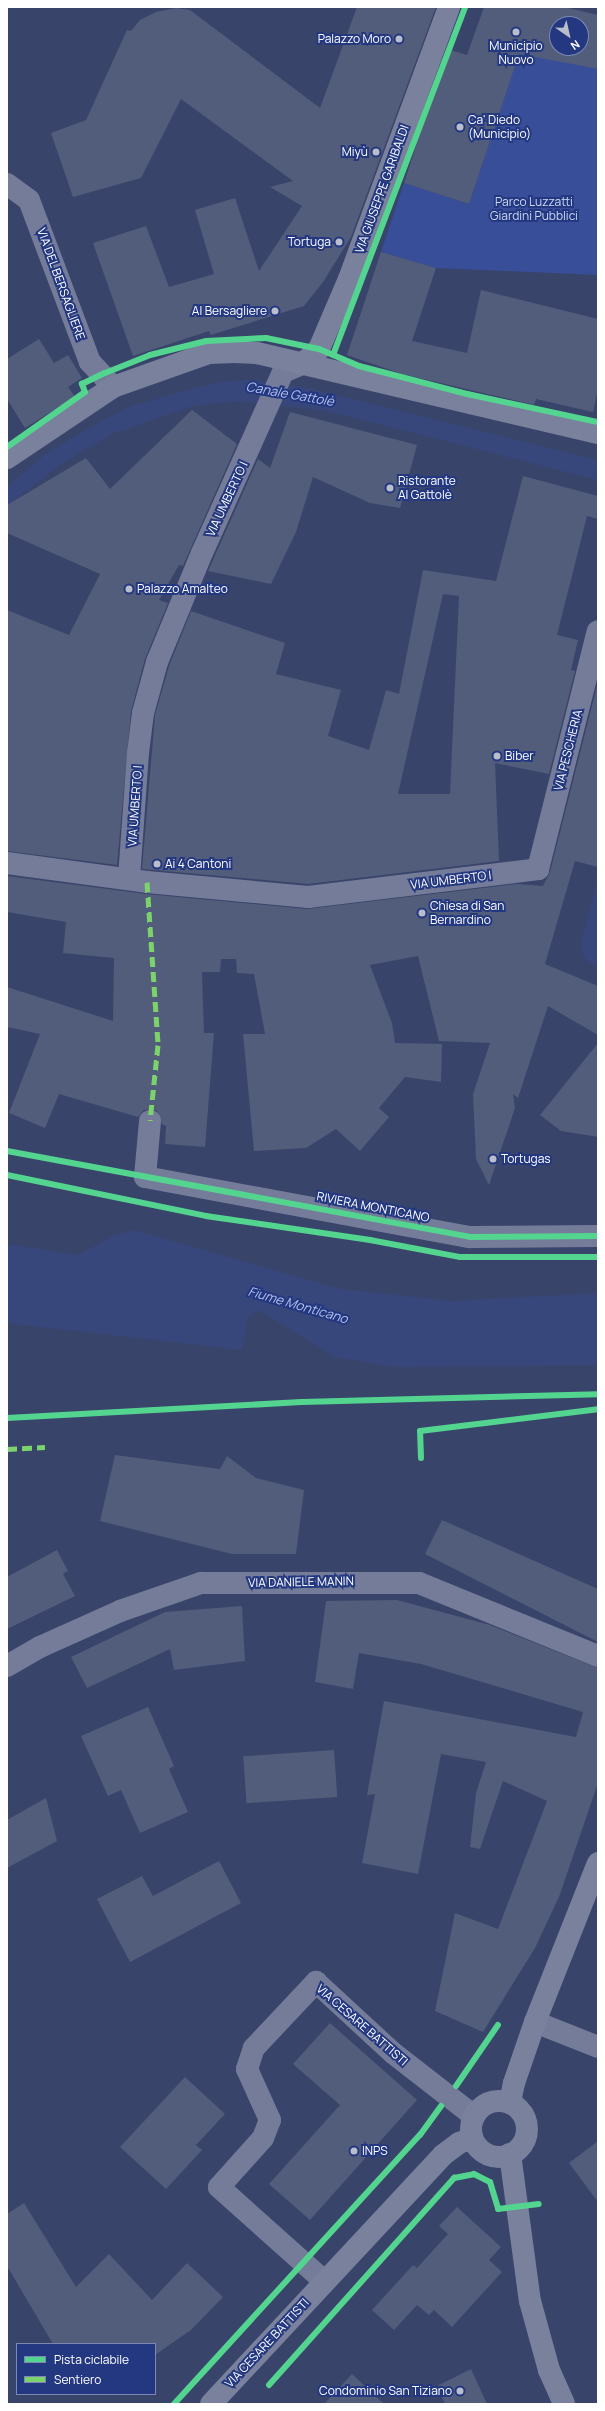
<!DOCTYPE html>
<html>
<head>
<meta charset="utf-8">
<style>
	body { margin:0 }
	#map { position:relative; width:605px; height:2411px; overflow:hidden; background:#39446b; font-family:Manrope,sans-serif }
	div>[style] { position:absolute }
	.green>* { inset:0; background:#384e98 }
	.water>* { inset:0; background:#38477b }
	.building>* { inset:0; background:#525c7b; transform-origin:0 0 }
	.street>* { height:22px; margin:-11px; padding:0 11px; transform-origin:11px; border-radius:11px; background:#747c99 }
	.secondary>* { height:22px; margin:-11px; padding:0 11px; transform-origin:11px; border-radius:11px; background:#7a819d }
	.secondary>.ring { margin:-11px; padding:0; box-sizing:content-box; background:none; border:22px solid #7a819d; border-radius:50% }
	.quiet>* { height:5px; margin-top:-2.5px; transform-origin:0; background:repeating-linear-gradient(90deg,#7cd36c 0 10px,transparent 0 15px) }
	.cycleway>* { height:6px; margin:-3px; padding:0 3px; transform-origin:3px; border-radius:3px; background:#53d58f }
	.dots>* { width:11px; height:11px; translate:-50% -50%; box-sizing:border-box; border:2px solid #233881; border-radius:50% }
	span { translate:-50% -50%; white-space:nowrap; text-align:center; line-height:1.15; -webkit-text-stroke:4px #233881; paint-order:stroke }
	.poi-label { font-size:12px; color:#fff }
	.right { translate:-100% -50%; text-align:right }
	.left { translate:0 -50%; text-align:left }
	.street-label { font-size:12px; color:#fff }
	.park-label { font-size:12px; color:#ced7f6 }
	.water-label { font-size:13px; color:#b6c3ef; font-style:italic }
	.frame { position:absolute; inset:0; border:8px solid #fff; pointer-events:none }
	.legend { position:absolute; left:16px; top:2343px; width:140px; height:52px; box-sizing:border-box; background:#233881; border:1px solid #7b88b3; margin:0; padding:5px 7px; list-style:none; font-size:12px; color:#fff }
	.legend li { display:flex; align-items:center; gap:8px; height:20px }
	.legend b { width:20px; border:1px solid #7b88b3 }
	.north { position:absolute; left:549px; top:16px; width:40px; height:40px; box-sizing:border-box; background:#233881; border:1px solid #7b88b3; border-radius:50%; rotate:146deg; font-size:11px; font-weight:700; line-height:16px; text-align:center; color:#fff }
	.north::after { content:''; display:block; margin:auto; width:14px; height:18px; background:#babecb; clip-path:polygon(50% 0,100% 100%,50% 72%,0 100%) }
</style>
</head>
<body>
<div id="map">
	<div class="green">
		<i style="clip-path:polygon(519px 53px,598px 69px,598px 275px,436px 268px,381px 252px,404px 183px,469px 204px)"></i>
	</div>
	<div class="water">
		<i style="clip-path:polygon(255px 380px,312px 389px,598px 460px,598px 480px,327px 411px,238px 401px,192px 406px,112px 434px,64px 462px,7px 506px,7px 487px,16px 479px,47px 453px,105px 419px,132px 406px,194px 388px,227px 381px)"></i>
		<i style="clip-path:polygon(598px 879px,598px 965px,594px 966px,584px 957px,581px 944px)"></i>
		<i style="clip-path:polygon(134px 1230px,340px 1289px,451px 1301px,598px 1293px,598px 1365px,394px 1367px,335px 1357px,259px 1310px,248px 1317px,242px 1350px,7px 1323px,7px 1244px,78px 1255px,113px 1236px)"></i>
	</div>
	<div class="building">
		<i style="clip-path:polygon(357px 7px,436px 7px,351px 237px,323px 282px,304px 306px,211px 335px,209px 331px,133px 356px,93px 243px,146px 226px,169px 287px,214px 274px,195px 210px,235px 198px,259px 271px,302px 206px,270px 187px,293px 181px,181px 99px,141px 178px,73px 197px,51px 133px,86px 120px,127px 30px,131px 31px,140px 20px,156px 12px,176px 8px,190px 10px,320px 108px)"></i>
		<i style="clip-path:polygon(evenodd,484px 7px,564px 7px,598px 15px,598px 69px,519px 54px,469px 204px,404px 183px,416px 146px,412px 144px,447px 49px,467px 55px,484px 7px,557px 24px,581px 24px,581px 48px,557px 48px,557px 24px)"></i>
		<i style="clip-path:polygon(381px 252px,436px 268px,412px 341px,467px 353px,481px 290px,598px 319px,598px 389px,593px 412px,536px 399px,534px 405px,526px 403px,402px 374px,347px 355px)"></i>
		<i style="clip-path:polygon(39px 339px,54px 363px,68px 355px,82px 378px,68px 387px,75px 397px,25px 428px,7px 399px,7px 359px)"></i>
		<i style="clip-path:polygon(192px 410px,237px 444px,183px 566px,179px 565px,159px 600px,168px 603px,145px 659px,131px 711px,117px 865px,7px 851px,7px 610px,69px 635px,100px 574px,7px 533px,7px 505px,86px 458px,110px 489px)"></i>
		<i style="clip-path:polygon(290px 412px,417px 445px,400px 508px,370px 503px,313px 477px,296px 532px,271px 584px,208px 571px,258px 459px,270px 468px)"></i>
		<i style="clip-path:polygon(evenodd,523px 476px,598px 496px,598px 519px,587px 516px,557px 635px,578px 640px,571px 670px,575px 671px,549px 774px,495px 763px,499px 861px,308px 884px,142px 869px,155px 715px,169px 666px,191px 611px,285px 643px,276px 674px,341px 690px,328px 736px,369px 750px,386px 690px,399px 694px,423px 570px,496px 581px,523px 476px,443px 594px,459px 596px,450px 794px,398px 794px,443px 594px)"></i>
		<i style="clip-path:polygon(598px 682px,598px 867px,575px 861px,545px 964px,598px 986px,598px 1035px,548px 1006px,518px 1098px,513px 1094px,515px 1108px,489px 1185px,476px 1159px,473px 1094px,490px 1043px,439px 1041px,418px 956px,370px 965px,392px 1023px,395px 1043px,442px 1044px,441px 1082px,405px 1077px,379px 1108px,389px 1117px,360px 1151px,336px 1129px,306px 1148px,254px 1151px,243px 1034px,265px 1034px,254px 974px,237px 973px,236px 959px,221px 959px,220px 972px,202px 972px,204px 1033px,214px 1033px,205px 1147px,165px 1144px,166px 1126px,162px 1124px,157px 1111px,151px 1109px,144px 1110px,138px 1117px,59px 1094px,45px 1128px,9px 1113px,40px 1034px,7px 1027px,7px 987px,113px 1021px,114px 958px,63px 953px,66px 922px,7px 912px,7px 876px,146px 894px,307px 909px,517px 884px,543px 886px,550px 872px)"></i>
		<i style="clip-path:polygon(598px 1043px,598px 1137px,561px 1131px,540px 1115px)"></i>
		<i style="clip-path:polygon(115px 1455px,220px 1469px,227px 1456px,256px 1478px,304px 1490px,296px 1554px,232px 1554px,100px 1521px)"></i>
		<i style="clip-path:polygon(442px 1520px,598px 1589px,598px 1642px,425px 1554px)"></i>
		<i style="clip-path:polygon(57px 1550px,68px 1571px,63px 1574px,75px 1596px,7px 1629px,7px 1577px)"></i>
		<i style="clip-path:polygon(397px 1600px,490px 1625px,598px 1668px,598px 1783px,559px 1897px,535px 1948px,483px 2032px,435px 2011px,455px 1913px,498px 1929px,547px 1801px,503px 1781px,480px 1849px,470px 1847px,476px 1793px,486px 1762px,441px 1754px,418px 1874px,362px 1863px,375px 1794px,367px 1795px,384px 1701px,576px 1737px,583px 1712px,421px 1664px,359px 1653px,353px 1689px,315px 1682px,326px 1601px)"></i>
		<i style="clip-path:polygon(242px 1606px,245px 1661px,174px 1670px,170px 1649px,87px 1688px,71px 1657px,165px 1612px)"></i>
		<i style="clip-path:polygon(148px 1707px,174px 1766px,169px 1769px,188px 1812px,140px 1833px,121px 1790px,108px 1796px,81px 1736px)"></i>
		<i style="left:334px;top:1750px;width:47px;height:91px;rotate:86deg"></i>
		<i style="clip-path:polygon(46px 1798px,57px 1841px,7px 1868px,7px 1820px)"></i>
		<i style="clip-path:polygon(219px 1861px,241px 1903px,130px 1962px,97px 1899px,142px 1876px,153px 1896px)"></i>
		<i style="clip-path:polygon(330px 2023px,417px 2100px,310px 2220px,269px 2184px,340px 2105px,293px 2064px)"></i>
		<i style="clip-path:polygon(185px 2077px,225px 2114px,196px 2145px,202px 2150px,166px 2189px,120px 2147px)"></i>
		<i style="clip-path:polygon(598px 2141px,598px 2202px,569px 2163px)"></i>
		<i style="clip-path:polygon(24px 2203px,76px 2287px,109px 2254px,152px 2300px,187px 2263px,223px 2297px,191px 2330px,155px 2355px,155px 2344px,53px 2344px,7px 2266px,7px 2214px)"></i>
		<i style="clip-path:polygon(457px 2207px,501px 2247px,489px 2260px,502px 2272px,452px 2327px,434px 2310px,429px 2315px,417px 2305px,394px 2330px,372px 2310px,413px 2265px,417px 2268px,448px 2234px,439px 2226px)"></i>
		<i style="clip-path:polygon(471px 2369px,487px 2404px,445px 2404px,437px 2386px)"></i>
		<i style="clip-path:polygon(352px 2374px,384px 2404px,324px 2404px)"></i>
	</div>
	<div class="street">
		<i style="left:7px;top:184px;width:27px;rotate:36deg"></i>
		<i style="left:29px;top:200px;width:173px;rotate:69.4deg"></i>
		<i style="left:90px;top:362px;width:34px;rotate:47deg"></i>
		<i style="left:7px;top:863px;width:141px;rotate:7.7deg"></i>
		<i style="left:147px;top:882px;width:162px;rotate:5.3deg"></i>
		<i style="left:308px;top:897px;width:232px;rotate:-6.9deg"></i>
		<i style="left:538px;top:869px;width:245px;rotate:-75.9deg"></i>
		<i style="left:129px;top:878px;width:125px;rotate:-85.9deg"></i>
		<i style="left:138px;top:753px;width:40px;rotate:-82.9deg"></i>
		<i style="left:143px;top:713px;width:53px;rotate:-74.6deg"></i>
		<i style="left:157px;top:662px;width:118px;rotate:-67.6deg"></i>
		<i style="left:202px;top:553px;width:198px;rotate:-65.9deg"></i>
		<i style="left:283px;top:372px;width:21px;rotate:-23deg"></i>
		<i style="left:150px;top:1121px;width:56px;rotate:95.1deg"></i>
		<i style="left:145px;top:1177px;width:330px;rotate:10.5deg"></i>
		<i style="left:470px;top:1237px;width:128px;rotate:-0.4deg"></i>
		<i style="left:7px;top:1666px;width:38px;rotate:-30deg"></i>
		<i style="left:40px;top:1647px;width:88px;rotate:-24.2deg"></i>
		<i style="left:120px;top:1611px;width:86px;rotate:-19.1deg"></i>
		<i style="left:201px;top:1583px;width:218px"></i>
		<i style="left:419px;top:1583px;width:193px;rotate:22.2deg"></i>
		<i style="left:535px;top:2022px;width:68px;rotate:21.6deg"></i>
		<i style="left:324px;top:2281px;width:141px;rotate:-138.2deg"></i>
		<i style="left:219px;top:2187px;width:66px;rotate:-48.1deg"></i>
		<i style="left:263px;top:2138px;width:19px;rotate:-69deg"></i>
		<i style="left:270px;top:2120px;width:56px;rotate:-114.3deg"></i>
		<i style="left:247px;top:2069px;width:22px;rotate:-72deg"></i>
		<i style="left:254px;top:2048px;width:91px;rotate:-46.8deg"></i>
		<i style="left:316px;top:1982px;width:105px;rotate:42.7deg"></i>
		<i style="left:393px;top:2053px;width:103px;rotate:37.9deg"></i>
	</div>
	<div class="secondary">
		<i style="left:302px;top:364px;width:23px;rotate:-41deg"></i>
		<i style="left:319px;top:349px;width:76px;rotate:-66.8deg"></i>
		<i style="left:349px;top:279px;width:290px;rotate:-69.8deg"></i>
		<i style="left:7px;top:458px;width:128px;rotate:-33.8deg"></i>
		<i style="left:113px;top:387px;width:102px;rotate:-19.5deg"></i>
		<i style="left:209px;top:353px;width:26px;rotate:-2deg"></i>
		<i style="left:235px;top:352px;width:22px;rotate:3deg"></i>
		<i style="left:257px;top:353px;width:350px;rotate:13.2deg"></i>
		<i class="ring" style="left:471px;top:2101px;width:34px;height:34px"></i>
		<i style="left:510px;top:2103px;width:20px;rotate:-79deg"></i>
		<i style="left:514px;top:2083px;width:65px;rotate:-71deg"></i>
		<i style="left:535px;top:2022px;width:171px;rotate:-68.4deg"></i>
		<i style="left:510px;top:2154px;width:148px;rotate:82.3deg"></i>
		<i style="left:530px;top:2301px;width:72px;rotate:74.6deg"></i>
		<i style="left:549px;top:2370px;width:37px;rotate:66deg"></i>
		<i style="left:211px;top:2404px;width:340px;rotate:-47deg"></i>
		<i style="left:443px;top:2155px;width:20px;rotate:-37deg"></i>
		<i style="left:459px;top:2143px;width:14px;rotate:-21deg"></i>
	</div>
	<div class="quiet">
		<i style="left:147px;top:882px;width:163px;rotate:86.1deg"></i>
		<i style="left:158px;top:1045px;width:76px;rotate:96deg"></i>
		<i style="left:7px;top:1449px;width:38px;rotate:-3deg"></i>
	</div>
	<div class="cycleway">
		<i style="left:333px;top:355px;width:372px;rotate:-69.2deg"></i>
		<i style="left:7px;top:447px;width:95px;rotate:-35.2deg"></i>
		<i style="left:85px;top:392px;width:9px;rotate:-111deg"></i>
		<i style="left:82px;top:384px;width:25px;rotate:-26deg"></i>
		<i style="left:105px;top:373px;width:48px;rotate:-21.8deg"></i>
		<i style="left:150px;top:355px;width:58px;rotate:-14deg"></i>
		<i style="left:206px;top:341px;width:60px;rotate:-2.9deg"></i>
		<i style="left:266px;top:338px;width:54px;rotate:11.7deg"></i>
		<i style="left:319px;top:349px;width:43px;rotate:23deg"></i>
		<i style="left:359px;top:366px;width:112px;rotate:14.5deg"></i>
		<i style="left:467px;top:394px;width:134px;rotate:12.1deg"></i>
		<i style="left:7px;top:1151px;width:471px;rotate:10.5deg"></i>
		<i style="left:470px;top:1237px;width:128px;rotate:-0.4deg"></i>
		<i style="left:7px;top:1175px;width:203px;rotate:11.6deg"></i>
		<i style="left:206px;top:1216px;width:166px;rotate:8.3deg"></i>
		<i style="left:370px;top:1240px;width:92px;rotate:10.7deg"></i>
		<i style="left:460px;top:1257px;width:138px"></i>
		<i style="left:7px;top:1418px;width:295px;rotate:-3.1deg"></i>
		<i style="left:302px;top:1402px;width:296px;rotate:-1.5deg"></i>
		<i style="left:421px;top:1458px;width:27px;rotate:-92deg"></i>
		<i style="left:420px;top:1431px;width:179px;rotate:-7deg"></i>
		<i style="left:456px;top:2086px;width:74px;rotate:-55.5deg"></i>
		<i style="left:269px;top:2385px;width:278px;rotate:-48.2deg"></i>
		<i style="left:454px;top:2178px;width:20px;rotate:-11deg"></i>
		<i style="left:474px;top:2174px;width:18px;rotate:27deg"></i>
		<i style="left:490px;top:2182px;width:28px;rotate:73deg"></i>
		<i style="left:498px;top:2209px;width:41px;rotate:-7deg"></i>
		<i style="left:174px;top:2404px;width:365px;rotate:-47.6deg"></i>
		<i style="left:420px;top:2135px;width:36px;rotate:-54deg"></i>
	</div>
	<div class="dots">
		<i style="left:516px;top:32px;background:#babecb"></i>
		<i style="left:399px;top:39px;background:#babecb"></i>
		<i style="left:460px;top:127px;background:#babecb"></i>
		<i style="left:376px;top:152px;background:#babecb"></i>
		<i style="left:339px;top:242px;background:#babecb"></i>
		<i style="left:275px;top:311px;background:#babecb"></i>
		<i style="left:390px;top:488px;background:#babecb"></i>
		<i style="left:129px;top:589px;background:#babecb"></i>
		<i style="left:497px;top:756px;background:#babecb"></i>
		<i style="left:157px;top:864px;background:#babecb"></i>
		<i style="left:422px;top:913px;background:#babecb"></i>
		<i style="left:493px;top:1159px;background:#babecb"></i>
		<i style="left:354px;top:2151px;background:#babecb"></i>
		<i style="left:460px;top:2391px;background:#babecb"></i>
	</div>
	<div class="poi-label">
		<span class="right" style="left:391px;top:39px">Palazzo Moro</span>
		<span style="left:516px;top:53px">Municipio<br>Nuovo</span>
		<span class="left" style="left:468px;top:127px">Ca' Diedo<br>(Municipio)</span>
		<span class="right" style="left:368px;top:152px">Miyù</span>
		<span class="right" style="left:331px;top:242px">Tortuga</span>
		<span class="right" style="left:267px;top:311px">Al Bersagliere</span>
		<span class="left" style="left:398px;top:488px">Ristorante<br>Al Gattolè</span>
		<span class="left" style="left:137px;top:589px">Palazzo Amalteo</span>
		<span class="left" style="left:505px;top:756px">Biber</span>
		<span class="left" style="left:165px;top:864px">Ai 4 Cantoni</span>
		<span class="left" style="left:430px;top:913px">Chiesa di San<br>Bernardino</span>
		<span class="left" style="left:501px;top:1159px">Tortugas</span>
		<span class="left" style="left:362px;top:2151px">INPS</span>
		<span class="right" style="left:452px;top:2391px">Condominio San Tiziano</span>
	</div>
	<div class="street-label">
		<span style="left:382px;top:189px;rotate:-70deg">VIA GIUSEPPE GARIBALDI</span>
		<span style="left:61px;top:284px;rotate:70deg">VIA DEL BERSAGLIERE</span>
		<span style="left:227px;top:499px;rotate:-65deg">VIA UMBERTO I</span>
		<span style="left:568px;top:750px;rotate:-76deg">VIA PESCHERIA</span>
		<span style="left:135px;top:806px;rotate:-86deg">VIA UMBERTO I</span>
		<span style="left:451px;top:880px;rotate:-7deg">VIA UMBERTO I</span>
		<span style="left:373px;top:1207px;rotate:11deg">RIVIERA MONTICANO</span>
		<span style="left:301px;top:1582px;rotate:-1deg">VIA DANIELE MANIN</span>
		<span style="left:362px;top:2025px;rotate:41deg">VIA CESARE BATTISTI</span>
		<span style="left:267px;top:2343px;rotate:-47deg">VIA CESARE BATTISTI</span>
	</div>
	<div class="park-label">
		<span style="left:534px;top:209px">Parco Luzzatti<br>Giardini Pubblici</span>
	</div>
	<div class="water-label">
		<span style="left:290px;top:394px;rotate:10deg">Canale Gattolè</span>
		<span style="left:298px;top:1305px;rotate:16deg">Fiume Monticano</span>
	</div>
	<div class="frame"></div>
	<ul class="legend">
	<li><b style="height:5px;background:#53d58f"></b>Pista ciclabile</li>
	<li><b style="height:5px;background:#7cd36c"></b>Sentiero</li>
	</ul>
	<div class="north">N</div>
</div>
</body>
</html>
